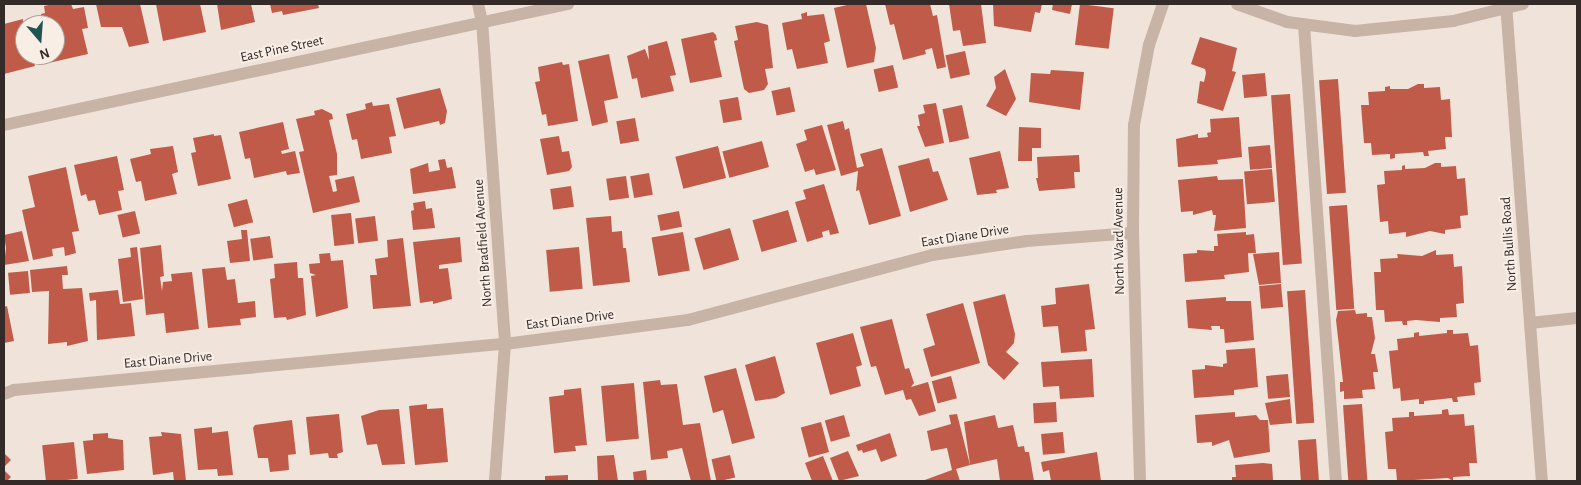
<!DOCTYPE html>
<html>
<head>
<meta charset="utf-8">
<style>
	body { margin:0 }
	#map { position:relative; width:1581px; height:485px; overflow:hidden; background:#f0e4da; font-family:"Alegreya Sans",sans-serif }
	div>[style] { position:absolute }
	.building>* { inset:0; background:#c05b49; transform-origin:0 0 }
	.minor>* { height:12px; margin:-6px; padding:0 6px; transform-origin:6px; border-radius:6px; background:#c8b3a7 }
	span { translate:-50% -50%; white-space:nowrap; text-align:center; line-height:1.15; -webkit-text-stroke:4px #f8eee6; paint-order:stroke }
	.street-label { font-size:14px; color:#342a27 }
	.frame { position:absolute; inset:0; border:5px solid #342a27; pointer-events:none }
	.north { position:absolute; left:15px; top:15px; width:50px; height:50px; box-sizing:border-box; background:#f8eee6; border:1px solid #aaa09a; border-radius:50%; rotate:162deg; font-size:14px; font-weight:700; line-height:20px; text-align:center; color:#342a27 }
	.north::after { content:''; display:block; margin:auto; width:18px; height:22px; background:#1f5452; clip-path:polygon(50% 0,100% 100%,50% 72%,0 100%) }
</style>
</head>
<body>
<div id="map">
	<div class="building">
		<i style="clip-path:polygon(53px 4px,71px 4px,73px 9px,84px 7px,88px 28px,82px 29px,88px 54px,44px 64px,42px 55px,55px 55px,55px 25px,43px 25px,41px 14px,45px 13px,44px 6px)"></i>
		<i style="clip-path:polygon(96px 4px,140px 4px,149px 43px,129px 47px,122px 27px,101px 27px)"></i>
		<i style="clip-path:polygon(156px 4px,200px 4px,206px 32px,163px 41px)"></i>
		<i style="clip-path:polygon(217px 4px,251px 4px,255px 22px,221px 30px)"></i>
		<i style="clip-path:polygon(270px 4px,318px 4px,319px 8px,283px 15px,282px 11px,272px 13px)"></i>
		<i style="clip-path:polygon(851px 4px,866px 4px,876px 48px,874px 62px,847px 68px,834px 8px)"></i>
		<i style="clip-path:polygon(885px 4px,930px 4px,933px 16px,937px 15px,946px 67px,937px 69px,932px 48px,925px 50px,926px 54px,903px 60px,894px 24px,890px 25px)"></i>
		<i style="clip-path:polygon(949px 4px,981px 4px,986px 43px,963px 46px,960px 30px,953px 31px)"></i>
		<i style="clip-path:polygon(993px 4px,1042px 4px,1040px 13px,1035px 12px,1031px 32px,994px 26px)"></i>
		<i style="clip-path:polygon(1053px 4px,1072px 4px,1070px 14px,1052px 10px)"></i>
		<i style="left:1080px;top:4px;width:34px;height:41px;rotate:7deg"></i>
		<i style="clip-path:polygon(807px 12px,807px 16px,824px 14px,830px 41px,824px 43px,828px 63px,797px 69px,792px 49px,787px 50px,782px 23px,802px 19px,801px 14px)"></i>
		<i style="clip-path:polygon(23px 19px,25px 55px,32px 55px,35px 66px,4px 74px,4px 24px)"></i>
		<i style="clip-path:polygon(757px 22px,768px 25px,773px 68px,765px 69px,768px 84px,764px 90px,749px 93px,744px 89px,734px 41px,738px 40px,735px 26px)"></i>
		<i style="clip-path:polygon(713px 32px,716px 35px,717px 40px,714px 41px,722px 77px,690px 83px,681px 39px)"></i>
		<i style="clip-path:polygon(1200px 37px,1237px 48px,1232px 71px,1236px 72px,1223px 111px,1197px 103px,1200px 81px,1204px 82px,1206px 73px,1205px 69px,1191px 64px)"></i>
		<i style="clip-path:polygon(667px 41px,676px 75px,670px 76px,674px 91px,641px 98px,637px 78px,632px 79px,627px 56px,645px 49px,649px 60px,648px 46px)"></i>
		<i style="left:965px;top:51px;width:24px;height:20px;rotate:78deg"></i>
		<i style="clip-path:polygon(609px 54px,618px 98px,604px 101px,608px 122px,592px 126px,578px 61px)"></i>
		<i style="clip-path:polygon(562px 62px,563px 65px,569px 64px,578px 121px,548px 126px,546px 114px,542px 115px,535px 82px,540px 81px,538px 67px)"></i>
		<i style="left:893px;top:65px;width:23px;height:20px;rotate:77deg"></i>
		<i style="clip-path:polygon(1005px 69px,1016px 99px,1006px 116px,986px 106px,996px 88px,994px 77px)"></i>
		<i style="clip-path:polygon(1051px 70px,1084px 72px,1080px 110px,1029px 102px,1031px 73px,1050px 74px)"></i>
		<i style="left:1265px;top:73px;width:23px;height:23px;rotate:85deg"></i>
		<i style="left:1338px;top:79px;width:114px;height:19px;rotate:86deg"></i>
		<i style="clip-path:polygon(1418px 84px,1424px 84px,1424px 88px,1440px 87px,1441px 100px,1450px 99px,1452px 137px,1445px 137px,1446px 149px,1428px 151px,1429px 156px,1424px 156px,1423px 152px,1395px 154px,1395px 158px,1390px 159px,1390px 154px,1372px 155px,1371px 143px,1364px 143px,1361px 105px,1369px 105px,1368px 92px,1385px 91px,1385px 87px,1390px 86px,1390px 89px,1408px 89px)"></i>
		<i style="left:790px;top:87px;width:25px;height:19px;rotate:78deg"></i>
		<i style="clip-path:polygon(440px 88px,447px 111px,445px 123px,440px 125px,439px 121px,404px 129px,396px 98px)"></i>
		<i style="left:1290px;top:94px;width:170px;height:19px;rotate:86deg"></i>
		<i style="left:738px;top:97px;width:23px;height:19px;rotate:80deg"></i>
		<i style="clip-path:polygon(372px 102px,373px 106px,389px 104px,396px 136px,389px 137px,392px 153px,361px 159px,357px 139px,352px 140px,346px 114px,366px 109px,365px 104px)"></i>
		<i style="clip-path:polygon(936px 103px,944px 143px,925px 147px,917px 126px,920px 126px,918px 115px,925px 113px,923px 105px)"></i>
		<i style="left:962px;top:105px;width:34px;height:20px;rotate:78deg"></i>
		<i style="clip-path:polygon(322px 109px,332px 114px,333px 119px,329px 120px,337px 154px,337px 175px,329px 176px,333px 192px,337px 191px,335px 180px,354px 176px,360px 202px,313px 213px,299px 152px,304px 151px,296px 119px,315px 115px,314px 111px)"></i>
		<i style="clip-path:polygon(1239px 117px,1242px 157px,1217px 160px,1218px 164px,1178px 167px,1176px 139px,1198px 134px,1198px 138px,1208px 137px,1207px 133px,1211px 132px,1210px 119px)"></i>
		<i style="left:635px;top:118px;width:23px;height:19px;rotate:80deg"></i>
		<i style="clip-path:polygon(843px 121px,845px 130px,849px 128px,857px 168px,864px 166px,860px 154px,882px 148px,901px 216px,869px 225px,859px 190px,856px 191px,858px 171px,841px 176px,827px 125px)"></i>
		<i style="clip-path:polygon(283px 122px,289px 149px,281px 151px,282px 154px,295px 151px,300px 173px,287px 175px,286px 171px,254px 178px,250px 158px,245px 159px,239px 132px)"></i>
		<i style="clip-path:polygon(822px 125px,836px 170px,816px 175px,814px 169px,805px 172px,796px 144px,807px 140px,804px 130px)"></i>
		<i style="clip-path:polygon(1019px 127px,1041px 128px,1041px 148px,1032px 148px,1032px 161px,1018px 161px)"></i>
		<i style="clip-path:polygon(214px 134px,214px 136px,221px 135px,231px 179px,198px 186px,191px 153px,196px 152px,193px 138px)"></i>
		<i style="clip-path:polygon(559px 136px,562px 152px,569px 151px,572px 167px,569px 171px,547px 175px,540px 139px)"></i>
		<i style="left:762px;top:141px;width:27px;height:41px;rotate:75deg"></i>
		<i style="left:1270px;top:145px;width:23px;height:22px;rotate:85deg"></i>
		<i style="clip-path:polygon(173px 146px,178px 172px,172px 174px,177px 194px,145px 201px,141px 181px,136px 182px,130px 159px,151px 154px,150px 149px)"></i>
		<i style="left:718px;top:146px;width:33px;height:44px;rotate:76deg"></i>
		<i style="clip-path:polygon(1000px 151px,1009px 188px,996px 190px,997px 193px,977px 195px,969px 158px)"></i>
		<i style="clip-path:polygon(1079px 155px,1080px 172px,1074px 172px,1075px 188px,1039px 191px,1036px 178px,1038px 178px,1037px 157px)"></i>
		<i style="clip-path:polygon(117px 156px,124px 190px,118px 191px,122px 210px,99px 215px,95px 200px,88px 201px,86px 194px,81px 196px,74px 165px)"></i>
		<i style="clip-path:polygon(929px 158px,933px 172px,938px 171px,948px 200px,910px 212px,898px 166px)"></i>
		<i style="clip-path:polygon(445px 159px,447px 168px,452px 167px,456px 188px,413px 194px,410px 169px,428px 163px,429px 172px,440px 170px,438px 160px)"></i>
		<i style="clip-path:polygon(1435px 163px,1441px 163px,1441px 167px,1456px 166px,1457px 179px,1465px 178px,1468px 215px,1460px 216px,1461px 228px,1445px 230px,1445px 234px,1430px 231px,1406px 237px,1406px 232px,1389px 234px,1388px 221px,1380px 222px,1377px 185px,1385px 184px,1384px 171px,1402px 170px,1402px 166px,1405px 165px,1405px 169px,1425px 168px)"></i>
		<i style="clip-path:polygon(66px 167px,79px 231px,72px 232px,76px 253px,65px 256px,64px 247px,52px 249px,53px 256px,33px 260px,22px 210px,35px 207px,28px 176px)"></i>
		<i style="left:1272px;top:169px;width:33px;height:28px;rotate:85deg"></i>
		<i style="left:649px;top:173px;width:22px;height:19px;rotate:80deg"></i>
		<i style="left:626px;top:176px;width:22px;height:20px;rotate:82deg"></i>
		<i style="clip-path:polygon(1217px 176px,1218px 180px,1243px 179px,1246px 228px,1214px 231px,1216px 215px,1213px 215px,1212px 210px,1193px 215px,1193px 211px,1181px 212px,1178px 180px)"></i>
		<i style="clip-path:polygon(824px 184px,839px 233px,830px 235px,829px 230px,822px 232px,823px 237px,807px 242px,795px 202px,806px 199px,803px 190px)"></i>
		<i style="left:571px;top:186px;width:21px;height:21px;rotate:82deg"></i>
		<i style="left:247px;top:199px;width:24px;height:20px;rotate:75deg"></i>
		<i style="clip-path:polygon(425px 201px,426px 209px,432px 208px,435px 228px,413px 230px,411px 211px,414px 210px,413px 203px)"></i>
		<i style="left:1347px;top:205px;width:104px;height:18px;rotate:86deg"></i>
		<i style="left:788px;top:210px;width:33px;height:37px;rotate:74deg"></i>
		<i style="left:135px;top:211px;width:23px;height:18px;rotate:77deg"></i>
		<i style="left:679px;top:211px;width:16px;height:22px;rotate:79deg"></i>
		<i style="left:351px;top:213px;width:31px;height:20px;rotate:84deg"></i>
		<i style="left:375px;top:216px;width:25px;height:20px;rotate:83deg"></i>
		<i style="clip-path:polygon(611px 216px,612px 232px,622px 231px,623px 248px,626px 248px,630px 282px,593px 286px,586px 218px)"></i>
		<i style="left:730px;top:228px;width:33px;height:37px;rotate:74deg"></i>
		<i style="clip-path:polygon(241px 230px,247px 230px,250px 261px,230px 263px,227px 241px,242px 239px)"></i>
		<i style="clip-path:polygon(22px 231px,29px 261px,4px 265px,6px 248px,4px 235px)"></i>
		<i style="left:683px;top:232px;width:39px;height:32px;rotate:80deg"></i>
		<i style="clip-path:polygon(1246px 232px,1246px 235px,1254px 234px,1256px 253px,1248px 253px,1249px 272px,1224px 275px,1225px 279px,1185px 282px,1183px 254px,1197px 253px,1197px 250px,1214px 251px,1214px 246px,1218px 246px,1217px 234px)"></i>
		<i style="left:270px;top:236px;width:22px;height:20px;rotate:82deg"></i>
		<i style="clip-path:polygon(460px 237px,462px 262px,439px 265px,439px 269px,448px 268px,452px 299px,433px 304px,433px 301px,420px 303px,413px 242px)"></i>
		<i style="clip-path:polygon(403px 238px,411px 306px,373px 309px,370px 275px,377px 275px,375px 259px,388px 257px,387px 240px)"></i>
		<i style="clip-path:polygon(161px 245px,164px 276px,160px 277px,162px 291px,163px 282px,172px 281px,171px 274px,192px 272px,199px 329px,166px 333px,164px 313px,146px 315px,140px 248px)"></i>
		<i style="clip-path:polygon(137px 247px,143px 299px,123px 302px,118px 259px,131px 257px,130px 248px)"></i>
		<i style="left:579px;top:247px;width:42px;height:33px;rotate:85deg"></i>
		<i style="clip-path:polygon(1436px 250px,1436px 255px,1453px 254px,1454px 267px,1462px 266px,1464px 303px,1456px 304px,1457px 317px,1440px 318px,1440px 322px,1416px 320px,1407px 321px,1407px 325px,1403px 325px,1402px 321px,1385px 322px,1384px 310px,1376px 310px,1374px 272px,1381px 272px,1380px 259px,1398px 258px,1397px 254px,1422px 256px)"></i>
		<i style="clip-path:polygon(1279px 252px,1281px 283px,1259px 285px,1253px 254px)"></i>
		<i style="clip-path:polygon(330px 253px,331px 261px,343px 260px,348px 308px,316px 317px,311px 276px,316px 275px,310px 273px,309px 264px,320px 263px,319px 254px)"></i>
		<i style="clip-path:polygon(297px 262px,298px 278px,303px 278px,306px 315px,287px 320px,286px 317px,274px 318px,270px 279px,275px 278px,274px 264px)"></i>
		<i style="clip-path:polygon(67px 266px,68px 275px,62px 275px,63px 289px,82px 288px,88px 341px,67px 346px,67px 342px,48px 344px,49px 291px,32px 292px,30px 270px)"></i>
		<i style="clip-path:polygon(225px 267px,227px 280px,235px 279px,238px 303px,255px 301px,256px 317px,240px 319px,241px 325px,208px 328px,202px 269px)"></i>
		<i style="left:28px;top:271px;width:22px;height:20px;rotate:85deg"></i>
		<i style="clip-path:polygon(1089px 284px,1095px 329px,1085px 330px,1087px 351px,1061px 353px,1058px 326px,1043px 327px,1041px 306px,1056px 304px,1055px 288px)"></i>
		<i style="left:1281px;top:284px;width:23px;height:22px;rotate:85deg"></i>
		<i style="clip-path:polygon(118px 290px,120px 304px,131px 303px,135px 336px,97px 340px,96px 300px,90px 301px,89px 293px)"></i>
		<i style="left:1305px;top:290px;width:133px;height:18px;rotate:86deg"></i>
		<i style="clip-path:polygon(1005px 294px,1015px 334px,1014px 343px,1006px 352px,1019px 363px,1004px 380px,988px 365px,973px 302px)"></i>
		<i style="clip-path:polygon(1226px 297px,1226px 301px,1251px 301px,1254px 340px,1225px 343px,1224px 329px,1220px 329px,1220px 326px,1211px 326px,1212px 330px,1188px 328px,1186px 300px)"></i>
		<i style="clip-path:polygon(963px 303px,980px 363px,931px 377px,923px 349px,935px 345px,926px 314px)"></i>
		<i style="clip-path:polygon(7px 306px,14px 341px,4px 343px,4px 307px)"></i>
		<i style="clip-path:polygon(1355px 310px,1356px 314px,1367px 313px,1367px 317px,1372px 317px,1375px 338px,1371px 354px,1375px 354px,1378px 372px,1373px 372px,1375px 389px,1362px 390px,1363px 398px,1344px 399px,1344px 391px,1340px 392px,1340px 382px,1343px 382px,1336px 320px,1338px 311px)"></i>
		<i style="clip-path:polygon(892px 319px,905px 369px,909px 368px,914px 383px,911px 387px,928px 382px,936px 411px,919px 416px,911px 399px,906px 400px,903px 390px,885px 395px,876px 366px,871px 367px,860px 327px)"></i>
		<i style="clip-path:polygon(1447px 330px,1453px 330px,1453px 334px,1468px 333px,1470px 346px,1478px 345px,1481px 382px,1474px 383px,1475px 395px,1457px 397px,1458px 402px,1453px 402px,1452px 398px,1424px 401px,1424px 404px,1419px 404px,1419px 399px,1401px 401px,1400px 388px,1393px 389px,1389px 351px,1398px 350px,1397px 339px,1414px 337px,1414px 333px,1419px 332px,1419px 336px,1447px 333px)"></i>
		<i style="clip-path:polygon(853px 333px,862px 365px,856px 367px,861px 386px,830px 395px,816px 343px)"></i>
		<i style="clip-path:polygon(1255px 348px,1258px 387px,1234px 390px,1234px 395px,1194px 398px,1192px 370px,1205px 369px,1205px 365px,1223px 367px,1223px 364px,1227px 363px,1226px 350px)"></i>
		<i style="clip-path:polygon(775px 356px,785px 393px,776px 398px,755px 401px,745px 365px)"></i>
		<i style="clip-path:polygon(1092px 359px,1094px 397px,1060px 399px,1059px 386px,1043px 387px,1041px 362px)"></i>
		<i style="clip-path:polygon(736px 368px,755px 438px,732px 444px,723px 410px,713px 413px,704px 376px)"></i>
		<i style="left:1288px;top:374px;width:23px;height:22px;rotate:85deg"></i>
		<i style="left:951px;top:376px;width:23px;height:20px;rotate:75deg"></i>
		<i style="clip-path:polygon(660px 380px,661px 385px,677px 384px,683px 425px,700px 423px,711px 481px,691px 481px,682px 448px,667px 451px,668px 458px,651px 460px,643px 382px)"></i>
		<i style="left:634px;top:383px;width:56px;height:33px;rotate:85deg"></i>
		<i style="clip-path:polygon(581px 388px,587px 445px,575px 446px,576px 451px,554px 453px,549px 397px,564px 395px,564px 390px)"></i>
		<i style="clip-path:polygon(1290px 399px,1292px 423px,1270px 425px,1265px 403px)"></i>
		<i style="left:1056px;top:402px;width:20px;height:23px;rotate:87deg"></i>
		<i style="clip-path:polygon(427px 404px,427px 409px,443px 408px,448px 462px,415px 465px,409px 406px)"></i>
		<i style="left:1362px;top:404px;width:77px;height:19px;rotate:86deg"></i>
		<i style="clip-path:polygon(399px 409px,405px 464px,382px 465px,377px 444px,367px 445px,361px 416px,379px 410px)"></i>
		<i style="clip-path:polygon(1448px 409px,1449px 415px,1464px 414px,1465px 426px,1474px 425px,1477px 463px,1469px 463px,1470px 476px,1453px 477px,1453px 481px,1448px 478px,1397px 481px,1396px 469px,1388px 469px,1385px 432px,1393px 431px,1392px 418px,1409px 417px,1409px 412px,1414px 412px,1414px 416px,1442px 414px,1442px 410px)"></i>
		<i style="clip-path:polygon(1235px 412px,1235px 417px,1256px 415px,1260px 420px,1268px 420px,1270px 452px,1234px 458px,1229px 440px,1212px 446px,1212px 442px,1197px 443px,1195px 415px)"></i>
		<i style="clip-path:polygon(339px 414px,343px 452px,337px 454px,338px 458px,329px 458px,328px 453px,310px 455px,306px 417px)"></i>
		<i style="clip-path:polygon(957px 414px,970px 465px,956px 469px,960px 481px,922px 481px,952px 470px,947px 448px,931px 451px,927px 431px,951px 424px,949px 415px)"></i>
		<i style="left:844px;top:415px;width:22px;height:20px;rotate:74deg"></i>
		<i style="clip-path:polygon(995px 415px,998px 428px,1013px 425px,1018px 447px,1024px 446px,1025px 452px,1029px 452px,1034px 481px,1000px 481px,997px 459px,970px 465px,964px 422px)"></i>
		<i style="clip-path:polygon(292px 420px,296px 454px,288px 455px,289px 470px,270px 472px,268px 458px,258px 458px,253px 428px,255px 425px)"></i>
		<i style="left:821px;top:422px;width:31px;height:21px;rotate:75deg"></i>
		<i style="clip-path:polygon(212px 427px,212px 433px,228px 431px,233px 475px,218px 476px,217px 469px,198px 470px,194px 429px)"></i>
		<i style="clip-path:polygon(161px 432px,181px 434px,186px 481px,174px 481px,173px 472px,153px 475px,149px 437px,162px 436px)"></i>
		<i style="left:1063px;top:432px;width:21px;height:22px;rotate:85deg"></i>
		<i style="clip-path:polygon(108px 433px,108px 438px,123px 440px,124px 470px,87px 474px,83px 441px,93px 440px,93px 434px)"></i>
		<i style="clip-path:polygon(890px 433px,897px 456px,881px 462px,876px 449px,863px 453px,862px 450px,858px 451px,856px 445px)"></i>
		<i style="left:1316px;top:439px;width:42px;height:18px;rotate:86deg"></i>
		<i style="left:74px;top:442px;width:37px;height:32px;rotate:84deg"></i>
		<i style="clip-path:polygon(848px 451px,859px 476px,839px 481px,830px 458px)"></i>
		<i style="clip-path:polygon(1097px 452px,1101px 481px,1051px 481px,1049px 470px,1043px 472px,1041px 462px)"></i>
		<i style="clip-path:polygon(4px 453px,11px 460px,4px 467px)"></i>
		<i style="clip-path:polygon(614px 455px,618px 481px,598px 481px,597px 456px)"></i>
		<i style="left:730px;top:455px;width:23px;height:19px;rotate:77deg"></i>
		<i style="clip-path:polygon(823px 456px,833px 481px,812px 481px,805px 463px)"></i>
		<i style="clip-path:polygon(1263px 463px,1272px 464px,1273px 480px,1232px 481px,1232px 477px,1236px 477px,1235px 465px)"></i>
		<i style="clip-path:polygon(4px 470px,11px 477px,7px 481px,4px 481px)"></i>
		<i style="clip-path:polygon(646px 470px,647px 481px,634px 481px,633px 472px)"></i>
		<i style="clip-path:polygon(568px 475px,568px 481px,545px 481px,545px 476px)"></i>
	</div>
	<div class="minor">
		<i style="left:478px;top:4px;width:17px;rotate:77deg"></i>
		<i style="left:482px;top:21px;width:324px;rotate:85.9deg"></i>
		<i style="left:505px;top:344px;width:137px;rotate:94.2deg"></i>
		<i style="left:1237px;top:4px;width:53px;rotate:19.8deg"></i>
		<i style="left:1287px;top:22px;width:69px;rotate:7.5deg"></i>
		<i style="left:1355px;top:31px;width:99px;rotate:-5.8deg"></i>
		<i style="left:1453px;top:21px;width:72px;rotate:-13.7deg"></i>
		<i style="left:1506px;top:4px;width:478px;rotate:85.7deg"></i>
		<i style="left:1304px;top:25px;width:457px;rotate:86deg"></i>
		<i style="left:4px;top:125px;width:577px;rotate:-12.11deg"></i>
		<i style="left:1530px;top:323px;width:47px;rotate:-6.1deg"></i>
		<i style="left:4px;top:394px;width:11px;rotate:-22deg"></i>
		<i style="left:14px;top:390px;width:493px;rotate:-5.4deg"></i>
		<i style="left:505px;top:344px;width:185px;rotate:-7.5deg"></i>
		<i style="left:688px;top:320px;width:253px;rotate:-14.9deg"></i>
		<i style="left:932px;top:255px;width:96px;rotate:-8.4deg"></i>
		<i style="left:1027px;top:241px;width:106px;rotate:-4.3deg"></i>
		<i style="left:1140px;top:481px;width:248px;rotate:-91.6deg"></i>
		<i style="left:1133px;top:233px;width:108px;rotate:-89.5deg"></i>
		<i style="left:1134px;top:125px;width:81px;rotate:-79.4deg"></i>
		<i style="left:1149px;top:45px;width:43px;rotate:-71.1deg"></i>
	</div>
	<div class="street-label">
		<span style="left:282px;top:49px;rotate:-12deg">East Pine Street</span>
		<span style="left:965px;top:236px;rotate:-9deg">East Diane Drive</span>
		<span style="left:1119px;top:241px;rotate:-91deg">North Ward Avenue</span>
		<span style="left:483px;top:243px;rotate:-94deg">North Bradfield Avenue</span>
		<span style="left:1509px;top:244px;rotate:-94deg">North Bullis Road</span>
		<span style="left:570px;top:320px;rotate:-7deg">East Diane Drive</span>
		<span style="left:168px;top:360px;rotate:-5deg">East Diane Drive</span>
	</div>
	<div class="frame"></div>
	<div class="north">N</div>
</div>
</body>
</html>
